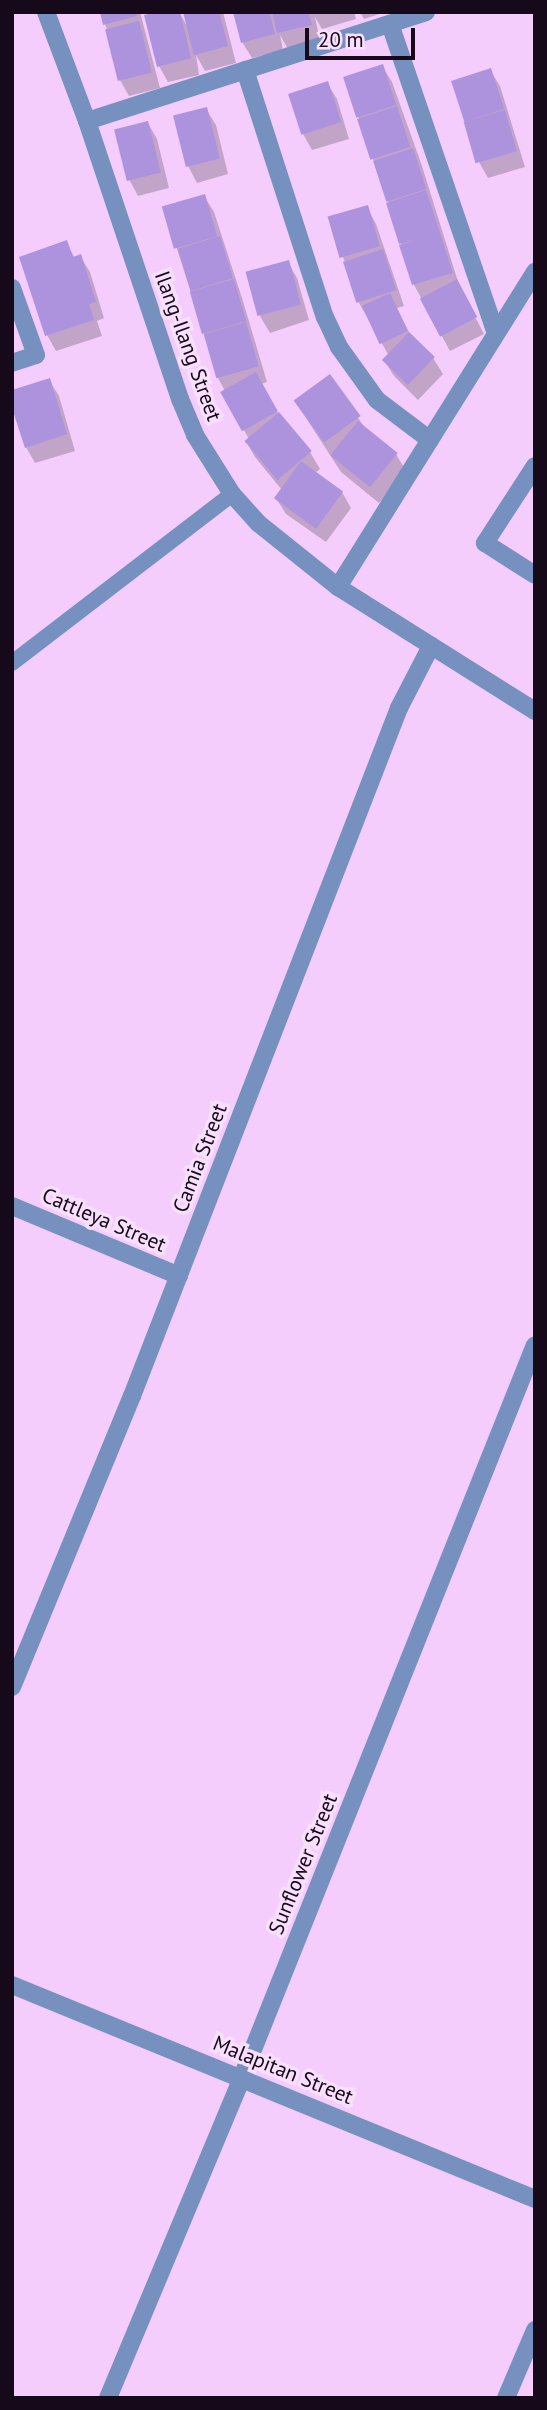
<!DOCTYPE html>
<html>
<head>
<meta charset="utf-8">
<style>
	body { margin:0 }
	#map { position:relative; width:547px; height:2410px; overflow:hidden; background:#f4cdfc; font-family:"PT Sans",sans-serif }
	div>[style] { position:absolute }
	.shadow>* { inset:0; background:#0003 }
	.building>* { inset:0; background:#ad92dd; transform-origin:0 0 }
	.service>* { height:16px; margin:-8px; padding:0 8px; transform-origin:8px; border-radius:8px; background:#7691bf }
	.minor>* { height:18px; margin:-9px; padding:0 9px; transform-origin:9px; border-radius:9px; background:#7691bf }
	.tertiary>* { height:18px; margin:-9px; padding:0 9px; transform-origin:9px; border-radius:9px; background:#7691bf }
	span { translate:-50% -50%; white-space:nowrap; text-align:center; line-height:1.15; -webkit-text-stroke:7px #f8e0fd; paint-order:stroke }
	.street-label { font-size:21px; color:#160919 }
	.frame { position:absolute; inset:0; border:14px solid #160919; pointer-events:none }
	.scale { position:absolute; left:305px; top:28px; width:110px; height:32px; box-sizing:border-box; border:4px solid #160919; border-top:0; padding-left:9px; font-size:21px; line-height:24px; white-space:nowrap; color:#160919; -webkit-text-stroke:5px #f8e0fd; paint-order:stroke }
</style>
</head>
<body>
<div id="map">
	<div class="shadow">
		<i style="clip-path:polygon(102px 12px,140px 12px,160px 88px,129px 96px,120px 80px)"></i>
		<i style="clip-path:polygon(179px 12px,187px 26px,185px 12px,223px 12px,236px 63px,205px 71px,196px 55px,199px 75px,168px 82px,159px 66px)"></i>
		<i style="clip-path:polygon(235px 12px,354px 12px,356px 19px,322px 29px,315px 17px,320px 41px,288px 49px,280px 35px,283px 50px,252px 58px,242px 42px)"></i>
		<i style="clip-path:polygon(360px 12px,386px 12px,364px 19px)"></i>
		<i style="clip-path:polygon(382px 66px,392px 82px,422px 166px,460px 288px,484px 334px,450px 351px,414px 285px,389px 204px,358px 116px)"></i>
		<i style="clip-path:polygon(490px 70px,500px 86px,525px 167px,488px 178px,479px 162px,454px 81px)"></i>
		<i style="clip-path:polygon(327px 83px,337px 99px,349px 139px,312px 150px,303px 134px,290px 95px)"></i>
		<i style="clip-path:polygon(206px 109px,216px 125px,228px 174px,197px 183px,188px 166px)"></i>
		<i style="clip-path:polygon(148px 123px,157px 139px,169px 188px,138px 196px,129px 179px)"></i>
		<i style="clip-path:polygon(204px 196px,214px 212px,242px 298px,267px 382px,261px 384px,279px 415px,310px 452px,320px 469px,315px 473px,342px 492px,351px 508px,326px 542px,286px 514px,276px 498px,282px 490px,255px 457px,246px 441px,249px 439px,223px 393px,225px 391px,218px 378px,164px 208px)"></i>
		<i style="clip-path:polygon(367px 207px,376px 224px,404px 306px,397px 308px,411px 336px,433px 358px,443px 374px,418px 400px,394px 376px,384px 360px,389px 356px,358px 301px,330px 219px)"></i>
		<i style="clip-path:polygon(66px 243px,75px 258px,80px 256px,90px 272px,104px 318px,97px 321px,102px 336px,56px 351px,47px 335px)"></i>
		<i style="clip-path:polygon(288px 262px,297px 278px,309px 320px,270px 333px,260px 316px)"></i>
		<i style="clip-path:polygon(330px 377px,365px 428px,396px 454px,406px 471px,379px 503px,341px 472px,295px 401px)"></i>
		<i style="clip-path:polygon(49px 380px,59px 396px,75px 451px,35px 463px,26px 447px)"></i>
	</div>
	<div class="building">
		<i style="clip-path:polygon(100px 12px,136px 12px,137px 16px,103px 25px)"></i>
		<i style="clip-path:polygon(157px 12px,180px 12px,191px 58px,157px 67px,144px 15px)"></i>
		<i style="clip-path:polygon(183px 12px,219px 12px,228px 46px,194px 55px)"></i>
		<i style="clip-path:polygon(233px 12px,269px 12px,275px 34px,241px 43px)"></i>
		<i style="clip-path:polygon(272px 12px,308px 12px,312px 25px,277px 33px)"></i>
		<i style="left:139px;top:21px;width:53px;height:35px;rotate:76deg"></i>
		<i style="left:383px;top:64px;width:43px;height:42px;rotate:72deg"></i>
		<i style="left:491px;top:68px;width:43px;height:42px;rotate:72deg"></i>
		<i style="left:328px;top:81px;width:43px;height:42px;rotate:72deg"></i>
		<i style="left:397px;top:106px;width:43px;height:42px;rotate:72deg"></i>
		<i style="left:207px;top:107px;width:53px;height:35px;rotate:76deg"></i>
		<i style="left:505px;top:110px;width:43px;height:43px;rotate:74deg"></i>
		<i style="left:148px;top:121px;width:53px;height:35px;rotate:76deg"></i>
		<i style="left:413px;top:148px;width:43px;height:42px;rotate:72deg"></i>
		<i style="clip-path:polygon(426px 190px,453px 273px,412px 285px,399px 245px,418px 239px,399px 244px,386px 203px)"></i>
		<i style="left:205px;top:194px;width:44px;height:45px;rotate:74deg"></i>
		<i style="left:368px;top:205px;width:43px;height:42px;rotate:74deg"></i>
		<i style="left:220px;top:236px;width:44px;height:44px;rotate:73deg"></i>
		<i style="clip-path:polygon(67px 240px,73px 257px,81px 254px,96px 302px,89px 304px,94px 320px,45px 336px,19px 257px)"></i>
		<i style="left:383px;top:249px;width:43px;height:42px;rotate:72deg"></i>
		<i style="left:289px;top:260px;width:46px;height:45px;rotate:75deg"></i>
		<i style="left:234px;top:279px;width:44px;height:46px;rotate:74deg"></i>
		<i style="left:457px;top:279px;width:43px;height:42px;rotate:62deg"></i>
		<i style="left:390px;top:293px;width:42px;height:31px;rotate:65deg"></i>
		<i style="left:246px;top:322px;width:46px;height:44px;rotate:74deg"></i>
		<i style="left:409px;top:332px;width:36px;height:39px;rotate:44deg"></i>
		<i style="left:256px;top:372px;width:45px;height:41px;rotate:61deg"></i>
		<i style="left:330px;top:374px;width:52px;height:45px;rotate:54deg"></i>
		<i style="clip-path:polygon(50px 378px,67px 434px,25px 448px,12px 408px,12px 390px)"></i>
		<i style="left:279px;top:412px;width:51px;height:45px;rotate:50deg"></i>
		<i style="left:358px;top:421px;width:51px;height:44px;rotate:39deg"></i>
		<i style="left:301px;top:461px;width:52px;height:46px;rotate:36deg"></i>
	</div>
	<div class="service">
		<i style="left:12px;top:663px;width:277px;rotate:-37.5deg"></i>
	</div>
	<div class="minor">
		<i style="left:46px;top:12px;width:116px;rotate:69.4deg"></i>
		<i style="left:87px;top:121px;width:293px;rotate:71.5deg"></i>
		<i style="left:180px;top:399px;width:39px;rotate:67deg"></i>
		<i style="left:195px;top:435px;width:70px;rotate:57.9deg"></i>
		<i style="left:232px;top:494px;width:39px;rotate:48deg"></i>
		<i style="left:258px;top:523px;width:102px;rotate:38.7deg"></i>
		<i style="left:338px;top:587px;width:233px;rotate:32.2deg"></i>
		<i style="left:390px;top:24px;width:327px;rotate:71.1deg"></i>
		<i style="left:245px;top:70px;width:260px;rotate:72.1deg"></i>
		<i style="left:325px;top:317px;width:33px;rotate:65deg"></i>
		<i style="left:339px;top:347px;width:65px;rotate:54.4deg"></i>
		<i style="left:377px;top:400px;width:66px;rotate:37deg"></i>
		<i style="left:87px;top:121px;width:356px;rotate:-17.8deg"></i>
		<i style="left:12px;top:288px;width:71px;rotate:70.3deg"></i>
		<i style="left:36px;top:355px;width:25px;rotate:162deg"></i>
		<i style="left:535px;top:466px;width:92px;rotate:123deg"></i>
		<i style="left:485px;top:543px;width:59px;rotate:32.6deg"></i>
		<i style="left:338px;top:587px;width:372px;rotate:-58deg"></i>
		<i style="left:12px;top:1206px;width:181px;rotate:22.7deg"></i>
		<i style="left:12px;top:1687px;width:315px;rotate:-67.6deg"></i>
		<i style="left:132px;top:1396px;width:738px;rotate:-68.79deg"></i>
		<i style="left:399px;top:708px;width:70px;rotate:-62.7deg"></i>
		<i style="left:12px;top:1985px;width:565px;rotate:22.25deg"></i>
		<i style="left:108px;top:2398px;width:348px;rotate:-67.3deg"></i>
		<i style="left:242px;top:2077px;width:788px;rotate:-68.19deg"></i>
	</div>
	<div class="tertiary">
		<i style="left:506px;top:2398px;width:74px;rotate:-66.9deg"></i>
	</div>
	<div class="street-label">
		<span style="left:188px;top:346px;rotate:70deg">Ilang-Ilang Street</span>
		<span style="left:200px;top:1158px;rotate:-69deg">Camia Street</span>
		<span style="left:104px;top:1220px;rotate:23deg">Cattleya Street</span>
		<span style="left:303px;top:1864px;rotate:-68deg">Sunflower Street</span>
		<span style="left:283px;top:2070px;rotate:22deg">Malapitan Street</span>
	</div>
	<div class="frame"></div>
	<div class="scale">20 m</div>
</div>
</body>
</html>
